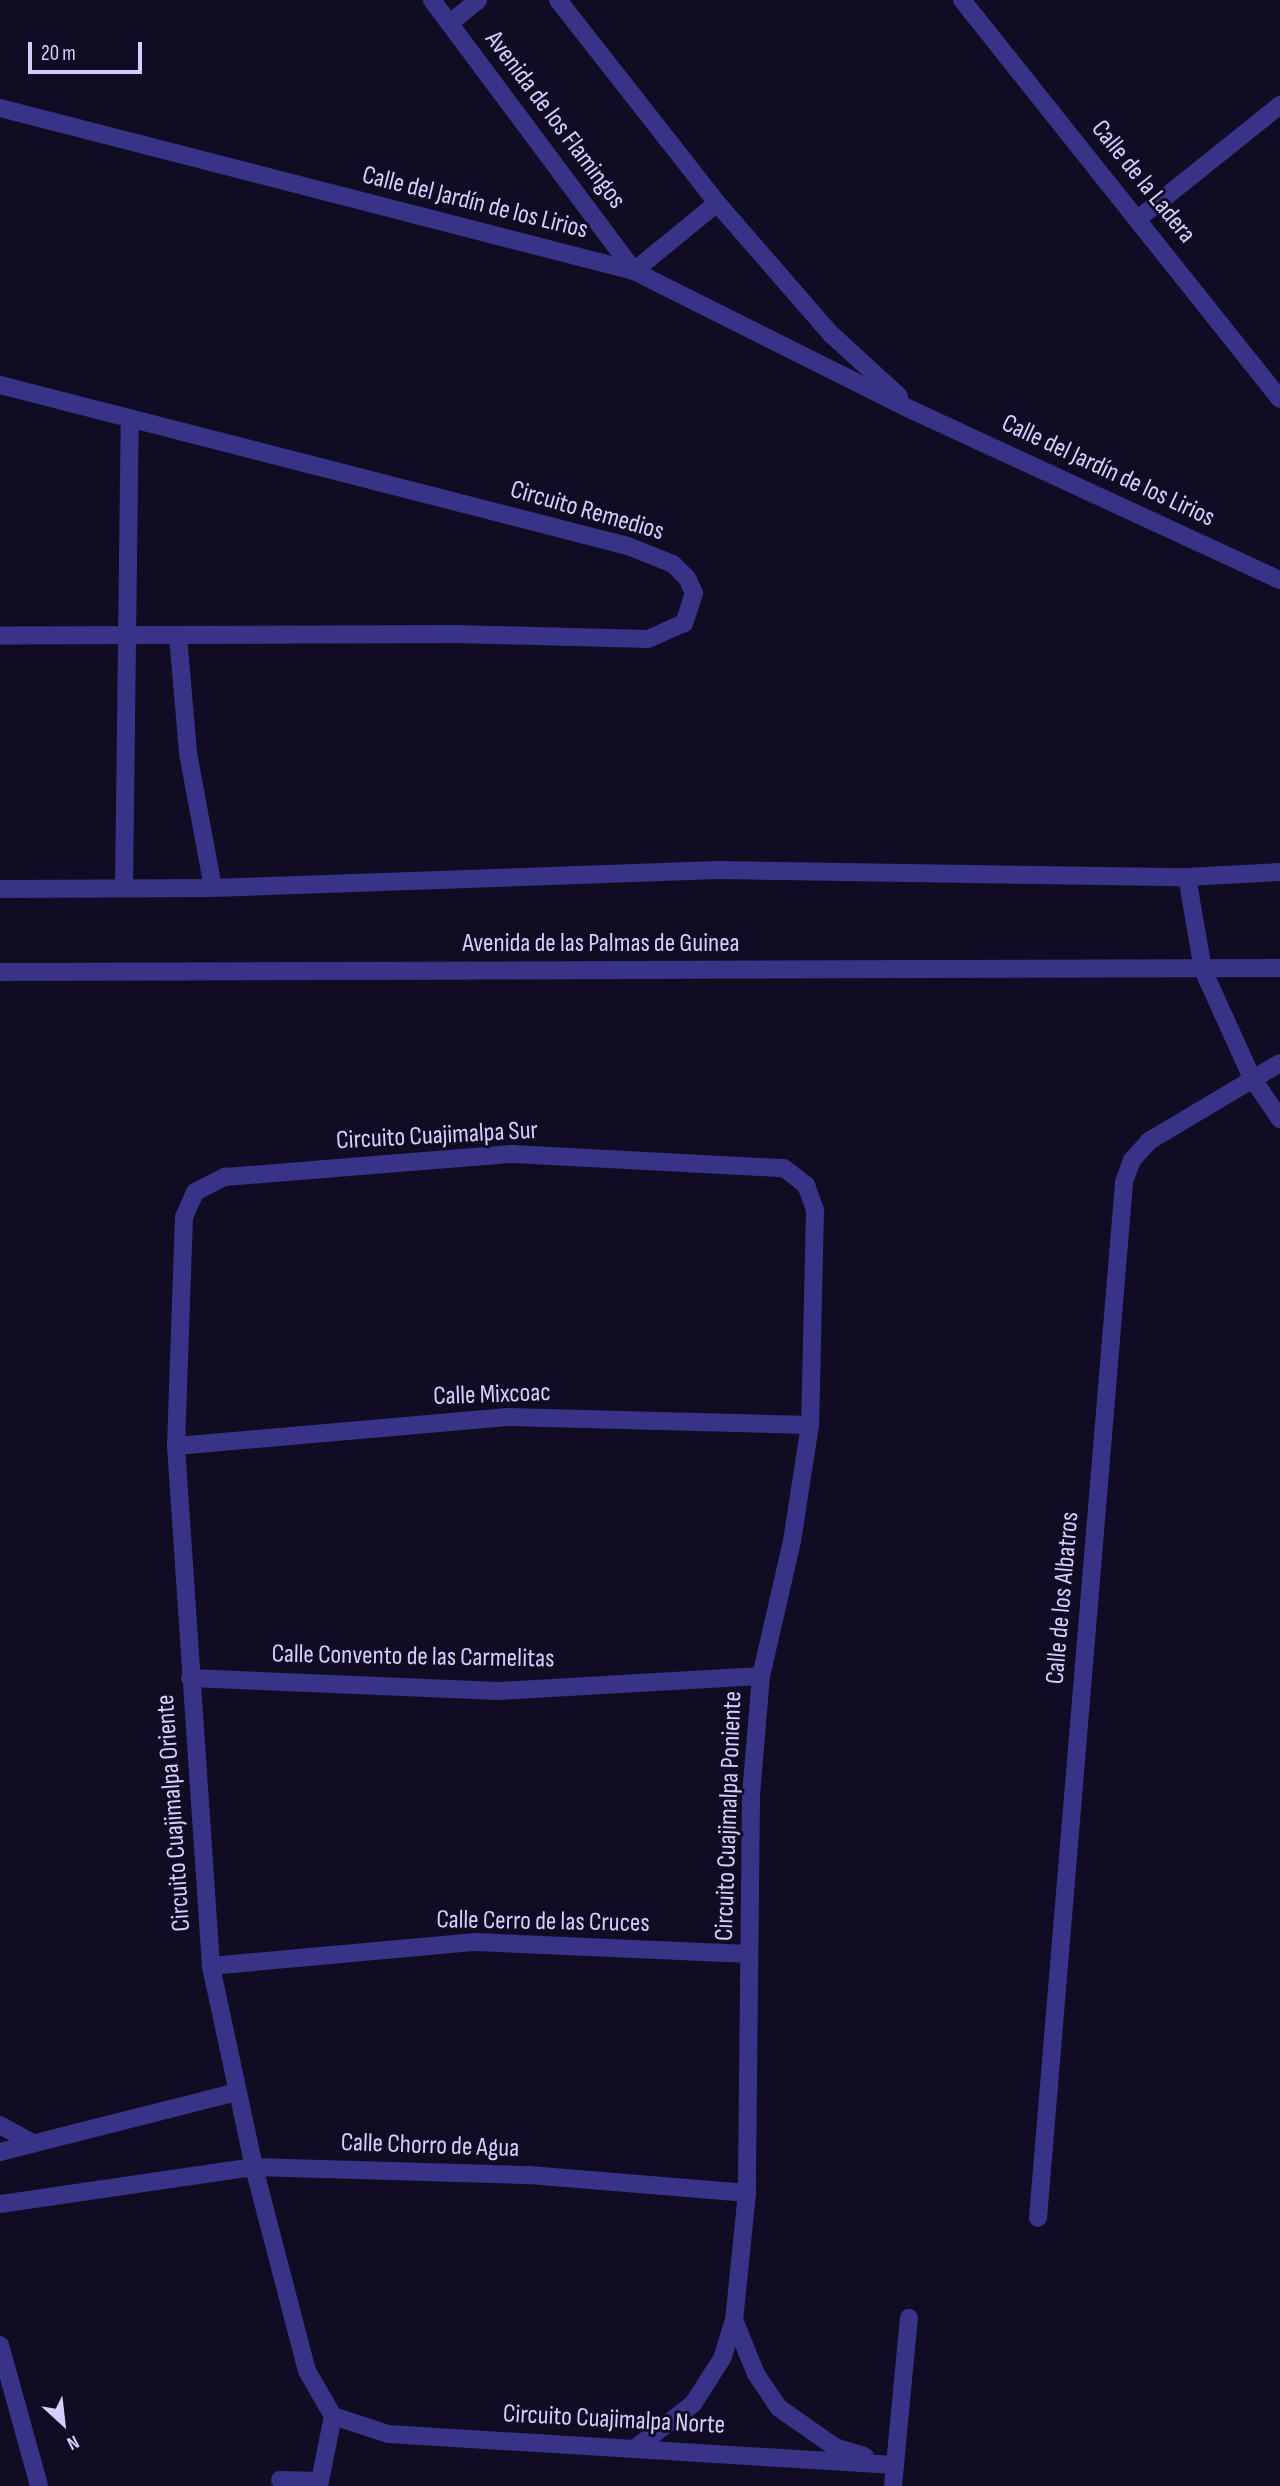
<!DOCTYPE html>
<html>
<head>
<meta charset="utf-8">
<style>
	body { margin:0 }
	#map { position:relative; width:1280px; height:2486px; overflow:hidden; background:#100c23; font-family:"Sofia Sans Condensed",sans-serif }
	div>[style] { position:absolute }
	.minor>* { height:18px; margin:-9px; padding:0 9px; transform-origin:9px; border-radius:9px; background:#383386 }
	.tertiary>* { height:18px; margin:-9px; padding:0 9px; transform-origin:9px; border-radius:9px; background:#383386 }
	span { translate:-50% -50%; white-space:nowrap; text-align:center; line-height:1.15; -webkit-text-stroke:6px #100c23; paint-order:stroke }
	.street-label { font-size:26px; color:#d5ceff }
	.north { position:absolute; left:28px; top:2388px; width:70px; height:70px; -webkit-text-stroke:5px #100c23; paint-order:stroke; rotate:153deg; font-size:19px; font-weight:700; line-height:28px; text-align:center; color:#d5ceff }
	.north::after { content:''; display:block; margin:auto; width:24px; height:32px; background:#d5ceff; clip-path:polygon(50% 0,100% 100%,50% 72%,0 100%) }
	.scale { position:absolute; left:28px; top:42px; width:114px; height:32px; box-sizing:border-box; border:4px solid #d5ceff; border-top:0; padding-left:9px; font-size:21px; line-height:24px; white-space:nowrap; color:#d5ceff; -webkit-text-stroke:5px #100c23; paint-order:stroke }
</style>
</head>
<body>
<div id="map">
	<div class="minor">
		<i style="left:962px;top:0;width:510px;rotate:51.45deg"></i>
		<i style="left:450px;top:23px;width:36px;rotate:-39deg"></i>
		<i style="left:0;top:108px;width:655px;rotate:14.42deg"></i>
		<i style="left:1139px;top:218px;width:181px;rotate:-38.7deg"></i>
		<i style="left:0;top:385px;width:648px;rotate:14.38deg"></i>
		<i style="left:628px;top:546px;width:48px;rotate:21.8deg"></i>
		<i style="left:673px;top:564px;width:20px;rotate:45deg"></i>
		<i style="left:687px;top:578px;width:17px;rotate:65deg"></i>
		<i style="left:694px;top:593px;width:32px;rotate:108deg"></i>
		<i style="left:684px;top:623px;width:39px;rotate:156deg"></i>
		<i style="left:648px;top:639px;width:185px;rotate:-178.5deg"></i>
		<i style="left:463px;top:634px;width:463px;rotate:179.8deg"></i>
		<i style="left:178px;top:636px;width:117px;rotate:85.1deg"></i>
		<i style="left:188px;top:753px;width:137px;rotate:79.5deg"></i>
		<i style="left:1187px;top:877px;width:94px;rotate:80.2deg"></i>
		<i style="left:1203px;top:970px;width:119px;rotate:65.6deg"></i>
		<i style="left:1252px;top:1078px;width:50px;rotate:55.7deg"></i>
		<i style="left:124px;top:888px;width:470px;rotate:-89.3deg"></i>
		<i style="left:0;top:889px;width:213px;rotate:-0.3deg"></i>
		<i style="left:213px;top:888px;width:505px;rotate:-2.04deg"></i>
		<i style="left:718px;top:870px;width:469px;rotate:0.9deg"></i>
		<i style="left:1187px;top:877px;width:93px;rotate:-3.1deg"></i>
		<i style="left:0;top:972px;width:1280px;rotate:-0.18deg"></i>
		<i style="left:176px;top:1446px;width:330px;rotate:-5deg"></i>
		<i style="left:505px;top:1417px;width:305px;rotate:1.5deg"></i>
		<i style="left:190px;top:1678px;width:309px;rotate:2.4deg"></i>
		<i style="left:499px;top:1691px;width:262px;rotate:-3.3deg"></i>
		<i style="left:211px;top:1966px;width:266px;rotate:-5.2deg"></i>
		<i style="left:476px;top:1942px;width:273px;rotate:2.5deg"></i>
		<i style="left:0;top:2125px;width:37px;rotate:29deg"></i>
		<i style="left:0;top:2152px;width:244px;rotate:-14.2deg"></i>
		<i style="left:0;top:2204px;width:257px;rotate:-8.3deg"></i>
		<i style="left:254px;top:2167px;width:275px;rotate:1.7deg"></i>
		<i style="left:529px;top:2175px;width:219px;rotate:4.7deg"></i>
		<i style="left:1038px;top:2218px;width:1040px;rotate:-85.25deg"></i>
		<i style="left:1124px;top:1182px;width:23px;rotate:-70deg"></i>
		<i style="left:1132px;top:1160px;width:25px;rotate:-48deg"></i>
		<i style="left:1149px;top:1141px;width:152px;rotate:-30.8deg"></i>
		<i style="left:734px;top:2320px;width:58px;rotate:67.8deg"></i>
		<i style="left:756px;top:2374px;width:41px;rotate:55.9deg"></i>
		<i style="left:779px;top:2408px;width:68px;rotate:34.9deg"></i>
		<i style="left:835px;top:2447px;width:31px;rotate:17deg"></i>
		<i style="left:0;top:2345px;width:146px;rotate:74.5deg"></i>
		<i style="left:333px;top:2416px;width:52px;rotate:-120deg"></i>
		<i style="left:307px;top:2371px;width:211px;rotate:-104.6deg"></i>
		<i style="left:254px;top:2167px;width:206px;rotate:-102.1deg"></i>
		<i style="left:211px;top:1966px;width:521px;rotate:-93.85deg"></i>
		<i style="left:176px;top:1446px;width:229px;rotate:-88deg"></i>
		<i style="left:184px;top:1217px;width:27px;rotate:-66deg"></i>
		<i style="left:195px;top:1192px;width:34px;rotate:-27deg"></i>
		<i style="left:225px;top:1177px;width:289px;rotate:-4.6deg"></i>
		<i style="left:513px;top:1154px;width:271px;rotate:3deg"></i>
		<i style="left:784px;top:1168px;width:28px;rotate:38deg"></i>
		<i style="left:806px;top:1185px;width:27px;rotate:70deg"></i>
		<i style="left:815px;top:1210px;width:215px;rotate:91.3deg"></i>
		<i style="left:810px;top:1425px;width:117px;rotate:98.8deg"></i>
		<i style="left:792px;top:1541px;width:139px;rotate:102.9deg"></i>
		<i style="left:761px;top:1676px;width:119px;rotate:94.8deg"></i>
		<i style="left:751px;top:1795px;width:398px;rotate:90.6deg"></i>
		<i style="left:747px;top:2193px;width:128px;rotate:95.8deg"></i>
		<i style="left:734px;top:2320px;width:39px;rotate:107deg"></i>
		<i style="left:723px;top:2357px;width:56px;rotate:122.6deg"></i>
		<i style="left:693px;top:2404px;width:71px;rotate:142.5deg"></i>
		<i style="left:333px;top:2416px;width:58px;rotate:18.1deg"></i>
		<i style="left:388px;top:2434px;width:508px;rotate:3.5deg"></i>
		<i style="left:280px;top:2480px;width:40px;rotate:1.4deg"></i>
		<i style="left:320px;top:2481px;width:66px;rotate:-78.7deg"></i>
		<i style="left:893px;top:2486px;width:169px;rotate:-84.6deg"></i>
	</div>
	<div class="tertiary">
		<i style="left:432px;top:0;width:338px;rotate:53.3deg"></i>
		<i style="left:634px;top:271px;width:313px;rotate:26.6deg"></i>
		<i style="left:914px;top:411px;width:403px;rotate:24.8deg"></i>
		<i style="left:558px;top:0;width:258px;rotate:51.9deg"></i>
		<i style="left:717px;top:203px;width:174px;rotate:49deg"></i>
		<i style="left:831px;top:334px;width:92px;rotate:42.4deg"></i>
		<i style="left:634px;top:271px;width:107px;rotate:-39.3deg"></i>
	</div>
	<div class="street-label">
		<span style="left:555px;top:120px;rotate:53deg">Avenida de los Flamingos</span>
		<span style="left:1143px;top:182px;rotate:51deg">Calle de la Ladera</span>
		<span style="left:475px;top:203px;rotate:14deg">Calle del Jardín de los Lirios</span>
		<span style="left:1108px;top:471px;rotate:25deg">Calle del Jardín de los Lirios</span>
		<span style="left:587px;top:511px;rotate:16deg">Circuito Remedios</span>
		<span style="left:601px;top:944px">Avenida de las Palmas de Guinea</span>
		<span style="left:437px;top:1136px;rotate:-3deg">Circuito Cuajimalpa Sur</span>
		<span style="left:492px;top:1395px;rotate:-2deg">Calle Mixcoac</span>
		<span style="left:1063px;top:1598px;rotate:-85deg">Calle de los Albatros</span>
		<span style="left:413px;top:1657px;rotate:1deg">Calle Convento de las Carmelitas</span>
		<span style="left:174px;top:1813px;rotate:-94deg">Circuito Cuajimalpa Oriente</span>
		<span style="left:729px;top:1816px;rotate:-88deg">Circuito Cuajimalpa Poniente</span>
		<span style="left:543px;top:1922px;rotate:1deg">Calle Cerro de las Cruces</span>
		<span style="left:430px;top:2146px;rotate:2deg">Calle Chorro de Agua</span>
		<span style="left:614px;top:2420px;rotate:3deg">Circuito Cuajimalpa Norte</span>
	</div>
	<div class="north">N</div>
	<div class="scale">20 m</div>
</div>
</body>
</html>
